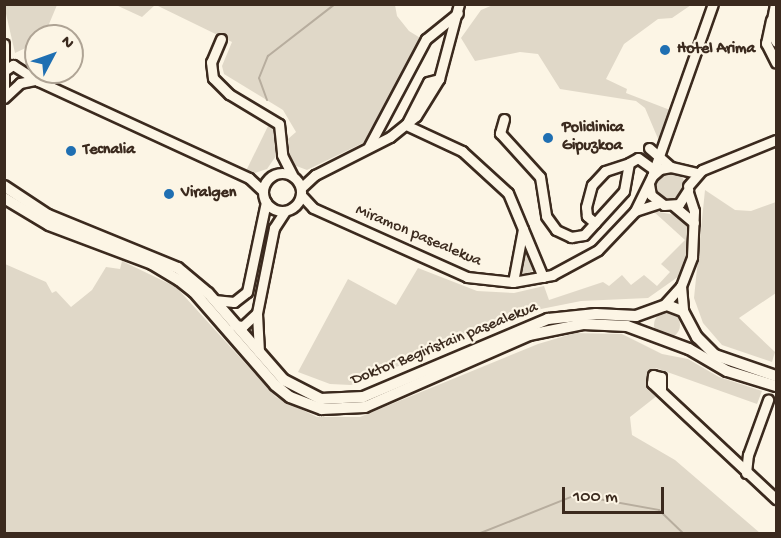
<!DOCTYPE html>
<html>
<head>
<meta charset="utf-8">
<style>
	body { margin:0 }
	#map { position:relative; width:781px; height:538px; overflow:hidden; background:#fcf5e5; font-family:"Gochi Hand",sans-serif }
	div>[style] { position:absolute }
	.green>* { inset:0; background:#e0d8c8 }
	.round { border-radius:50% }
	.stream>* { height:2px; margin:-1px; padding:0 1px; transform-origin:1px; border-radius:1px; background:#b7ad9e }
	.roads { filter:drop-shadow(2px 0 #3b2a1e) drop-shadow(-2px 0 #3b2a1e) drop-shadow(0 2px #3b2a1e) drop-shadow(0 -2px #3b2a1e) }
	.minor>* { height:9px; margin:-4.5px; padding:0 4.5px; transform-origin:4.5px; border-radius:4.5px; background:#fcf5e5 }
	.minor>.ring { margin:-4.5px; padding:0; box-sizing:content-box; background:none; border:9px solid #fcf5e5; border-radius:50% }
	.major>* { height:10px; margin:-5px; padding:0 5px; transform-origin:5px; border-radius:5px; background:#fcf5e5 }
	.dots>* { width:16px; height:16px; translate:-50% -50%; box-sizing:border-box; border:3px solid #fcf5e5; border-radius:50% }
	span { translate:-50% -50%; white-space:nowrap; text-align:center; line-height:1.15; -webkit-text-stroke:4.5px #fcf5e5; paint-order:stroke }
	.poi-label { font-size:16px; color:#3b2a1e; font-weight:700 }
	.left { translate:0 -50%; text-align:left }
	.street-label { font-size:16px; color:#3b2a1e }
	.frame { position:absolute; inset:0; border:6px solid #3b2a1e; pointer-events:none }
	.north { position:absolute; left:24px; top:24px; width:60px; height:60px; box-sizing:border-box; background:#fcf5e5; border:2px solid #afa495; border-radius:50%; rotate:49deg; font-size:16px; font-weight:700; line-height:24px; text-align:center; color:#3b2a1e }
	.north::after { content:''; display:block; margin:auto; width:21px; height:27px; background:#1f6fb2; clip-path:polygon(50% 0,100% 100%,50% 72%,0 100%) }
	.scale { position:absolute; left:562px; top:487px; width:102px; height:27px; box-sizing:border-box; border:3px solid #3b2a1e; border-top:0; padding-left:8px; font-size:18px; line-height:21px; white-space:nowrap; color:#3b2a1e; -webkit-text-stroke:4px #fcf5e5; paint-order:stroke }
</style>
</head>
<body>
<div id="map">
	<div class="green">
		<i style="clip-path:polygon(4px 5px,5px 4px,57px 5px,44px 36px,36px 36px,36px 43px,15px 53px)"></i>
		<i style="clip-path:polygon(116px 5px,155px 5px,142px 17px)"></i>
		<i style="clip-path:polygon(156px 5px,395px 5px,397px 16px,409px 31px,422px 39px,367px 141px,307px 170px,291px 164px,288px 139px,296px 132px,283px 110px,224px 74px,222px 66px,232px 42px)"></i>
		<i style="clip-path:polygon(493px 5px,691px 5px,672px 18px,658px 19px,624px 44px,606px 79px,627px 89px,626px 93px,670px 110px,659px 141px,645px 108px,636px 101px,560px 89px,538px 54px,520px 52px,475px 61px,461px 38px,481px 10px)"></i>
		<i style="clip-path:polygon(270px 122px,276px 129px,278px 153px,267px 169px,252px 174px,246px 171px)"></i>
		<i class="round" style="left:655px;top:171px;width:30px;height:30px"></i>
		<i style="clip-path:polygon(705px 190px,735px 210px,751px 211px,776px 202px,776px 293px,739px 318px,775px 352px,772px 362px,722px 345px,703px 323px,694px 298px)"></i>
		<i style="clip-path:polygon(653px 211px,682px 216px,688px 223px,691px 241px,682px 274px,648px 298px,581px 301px,541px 309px,351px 385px,330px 384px,298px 372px,348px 279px,396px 305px,418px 268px,477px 291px,514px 293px,544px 286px,549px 300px,603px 282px,609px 286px,622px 275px,631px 285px,644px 275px,657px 286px,670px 272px,661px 264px,685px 240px)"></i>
		<i style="clip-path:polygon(523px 241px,532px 269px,537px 269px,521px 276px)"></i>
		<i style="clip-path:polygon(122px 261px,176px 287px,276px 397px,317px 417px,360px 417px,538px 344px,575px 333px,622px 334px,662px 354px,688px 359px,719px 377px,762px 391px,757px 404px,656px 368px,647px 382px,658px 395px,630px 417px,632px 435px,675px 460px,760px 533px,5px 534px,5px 264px,46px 282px,52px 293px,56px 291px,71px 307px,92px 290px,106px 267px,120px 269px)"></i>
		<i class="round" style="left:654px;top:312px;width:26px;height:26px"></i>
	</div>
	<div class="stream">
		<i style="left:267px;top:100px;width:23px;rotate:-110deg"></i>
		<i style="left:259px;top:78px;width:24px;rotate:-68deg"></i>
		<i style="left:268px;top:56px;width:85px;rotate:-37.8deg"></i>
		<i style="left:478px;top:534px;width:105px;rotate:-21.7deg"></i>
		<i style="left:576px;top:495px;width:84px;rotate:10.2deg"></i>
		<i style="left:659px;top:510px;width:35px;rotate:44deg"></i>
	</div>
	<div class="roads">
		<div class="minor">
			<i style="left:775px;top:4px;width:25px;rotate:101deg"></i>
			<i style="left:770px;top:29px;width:14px;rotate:65deg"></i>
			<i style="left:771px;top:20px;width:24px;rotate:102deg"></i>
			<i style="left:766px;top:43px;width:22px;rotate:63deg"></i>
			<i style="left:221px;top:39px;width:25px;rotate:113deg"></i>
			<i style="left:211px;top:62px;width:16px;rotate:83deg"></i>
			<i style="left:213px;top:78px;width:23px;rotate:45deg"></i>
			<i style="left:229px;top:94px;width:58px;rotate:31deg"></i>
			<i style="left:279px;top:124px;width:31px;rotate:84deg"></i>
			<i style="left:282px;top:155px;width:22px;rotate:63deg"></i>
			<i style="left:4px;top:44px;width:48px;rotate:90deg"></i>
			<i style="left:4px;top:71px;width:11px;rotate:-34deg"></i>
			<i style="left:13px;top:65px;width:30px;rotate:33deg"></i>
			<i style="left:38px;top:81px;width:232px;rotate:24.7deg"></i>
			<i style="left:249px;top:178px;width:19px;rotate:43deg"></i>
			<i style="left:439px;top:79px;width:11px;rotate:165deg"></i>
			<i style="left:428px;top:82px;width:48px;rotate:117.1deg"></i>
			<i style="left:406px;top:125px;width:62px;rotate:24.9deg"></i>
			<i style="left:462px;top:151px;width:62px;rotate:42.4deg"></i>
			<i style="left:508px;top:193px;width:91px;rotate:67.4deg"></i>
			<i style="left:4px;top:98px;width:22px;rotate:-43deg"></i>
			<i style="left:20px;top:83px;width:16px;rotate:-11deg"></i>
			<i style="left:504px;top:119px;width:15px;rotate:106deg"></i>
			<i style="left:500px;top:133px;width:59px;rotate:47.7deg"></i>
			<i style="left:540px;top:177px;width:39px;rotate:81deg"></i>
			<i style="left:546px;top:216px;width:17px;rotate:54deg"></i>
			<i style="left:556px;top:230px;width:17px;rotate:25deg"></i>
			<i style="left:571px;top:237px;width:13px;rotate:-9deg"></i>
			<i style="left:584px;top:235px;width:59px;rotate:-47.7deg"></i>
			<i style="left:624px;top:191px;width:28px;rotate:-80deg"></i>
			<i style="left:629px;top:163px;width:10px;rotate:-29deg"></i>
			<i style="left:638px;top:158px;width:19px;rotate:36deg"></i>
			<i style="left:369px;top:146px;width:121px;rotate:-62deg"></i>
			<i style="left:426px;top:39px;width:41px;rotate:-39.1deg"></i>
			<i style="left:649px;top:148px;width:29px;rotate:41deg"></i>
			<i class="ring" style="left:263px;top:173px;width:29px;height:29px"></i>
			<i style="left:653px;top:173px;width:179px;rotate:-70.5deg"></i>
			<i style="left:649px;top:184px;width:11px;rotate:80deg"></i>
			<i style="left:651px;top:195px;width:16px;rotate:38deg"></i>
			<i style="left:664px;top:205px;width:15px;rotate:-4deg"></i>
			<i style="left:679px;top:204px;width:17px;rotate:-57deg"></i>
			<i style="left:688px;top:186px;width:21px;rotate:-49deg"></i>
			<i style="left:702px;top:170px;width:80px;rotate:-22.1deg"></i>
			<i style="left:302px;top:187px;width:18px;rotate:-43deg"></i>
			<i style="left:315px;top:175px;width:84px;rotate:-26.9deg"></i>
			<i style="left:390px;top:137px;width:33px;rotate:-39deg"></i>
			<i style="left:416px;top:116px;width:44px;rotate:-58.1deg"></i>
			<i style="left:439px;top:79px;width:78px;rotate:-75.1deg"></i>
			<i style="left:302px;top:196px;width:16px;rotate:47deg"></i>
			<i style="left:313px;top:208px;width:169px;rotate:24.1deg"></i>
			<i style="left:467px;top:277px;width:46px;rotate:6.2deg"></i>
			<i style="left:513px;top:282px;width:40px;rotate:-10deg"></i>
			<i style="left:552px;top:275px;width:52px;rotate:-28.5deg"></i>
			<i style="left:598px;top:250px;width:54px;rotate:-46.5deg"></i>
			<i style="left:635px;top:211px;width:39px;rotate:-64deg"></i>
			<i style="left:652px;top:176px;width:11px;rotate:-41deg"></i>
			<i style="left:660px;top:169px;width:11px;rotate:-10deg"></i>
			<i style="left:671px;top:167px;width:26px;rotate:13deg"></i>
			<i style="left:674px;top:206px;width:26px;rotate:40deg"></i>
			<i style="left:635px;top:211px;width:25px;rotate:-18deg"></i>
			<i style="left:595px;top:223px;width:11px;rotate:-139deg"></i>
			<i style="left:587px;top:216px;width:9px;rotate:-96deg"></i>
			<i style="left:586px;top:207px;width:23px;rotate:-75deg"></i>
			<i style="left:592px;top:185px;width:19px;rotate:-47deg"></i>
			<i style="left:605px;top:171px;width:25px;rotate:-18deg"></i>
			<i style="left:513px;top:282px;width:54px;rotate:-79.3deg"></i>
			<i style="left:681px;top:286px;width:25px;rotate:85deg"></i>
			<i style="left:214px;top:300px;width:20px;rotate:6deg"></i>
			<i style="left:234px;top:302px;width:16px;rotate:-38deg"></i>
			<i style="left:247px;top:292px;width:92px;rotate:-78.1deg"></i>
			<i style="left:663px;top:306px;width:27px;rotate:-48deg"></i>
			<i style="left:681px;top:286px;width:31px;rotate:-69deg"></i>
			<i style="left:692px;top:257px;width:46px;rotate:-87.5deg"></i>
			<i style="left:694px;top:211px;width:20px;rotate:-108deg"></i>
			<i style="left:234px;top:325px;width:9px;rotate:6deg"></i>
			<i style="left:243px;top:326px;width:19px;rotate:-43deg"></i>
			<i style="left:259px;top:352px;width:39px;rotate:-93deg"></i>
			<i style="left:257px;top:313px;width:87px;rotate:-78.7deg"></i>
			<i style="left:274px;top:228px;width:20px;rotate:-57deg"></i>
			<i style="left:661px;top:391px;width:14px;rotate:-90deg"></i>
			<i style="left:661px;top:377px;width:8px;rotate:-166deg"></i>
			<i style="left:653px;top:375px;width:8px;rotate:97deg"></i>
			<i style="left:652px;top:383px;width:170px;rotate:43.1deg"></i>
			<i style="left:746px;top:473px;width:18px;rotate:-84deg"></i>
			<i style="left:748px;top:455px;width:59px;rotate:-70deg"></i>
		</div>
		<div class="major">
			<i style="left:4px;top:186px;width:53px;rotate:33.4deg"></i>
			<i style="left:48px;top:215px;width:140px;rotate:22.2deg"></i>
			<i style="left:178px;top:268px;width:39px;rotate:40deg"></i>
			<i style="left:208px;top:293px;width:116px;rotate:48.9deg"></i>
			<i style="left:284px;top:380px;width:42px;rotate:27.2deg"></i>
			<i style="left:321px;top:399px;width:42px;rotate:-2.7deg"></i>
			<i style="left:363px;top:397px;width:201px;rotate:-22.9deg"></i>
			<i style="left:548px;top:319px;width:48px;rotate:-5.9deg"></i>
			<i style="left:596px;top:314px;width:40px;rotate:2.9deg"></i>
			<i style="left:636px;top:316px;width:33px;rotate:-20deg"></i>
			<i style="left:667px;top:305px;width:17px;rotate:21deg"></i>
			<i style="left:683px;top:311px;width:30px;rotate:62deg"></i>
			<i style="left:697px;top:337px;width:25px;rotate:45deg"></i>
			<i style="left:715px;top:355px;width:65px;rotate:19deg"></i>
			<i style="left:4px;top:198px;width:52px;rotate:31deg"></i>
			<i style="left:49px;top:225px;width:110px;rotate:20.7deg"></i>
			<i style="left:152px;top:264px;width:31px;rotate:31deg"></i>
			<i style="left:179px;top:280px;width:19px;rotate:39deg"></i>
			<i style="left:194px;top:292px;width:123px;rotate:48.9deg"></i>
			<i style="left:275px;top:385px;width:19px;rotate:39deg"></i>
			<i style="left:290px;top:397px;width:34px;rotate:21deg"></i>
			<i style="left:322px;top:409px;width:43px;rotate:-2.7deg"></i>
			<i style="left:365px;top:407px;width:179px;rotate:-23.7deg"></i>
			<i style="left:529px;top:335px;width:55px;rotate:-11.5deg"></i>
			<i style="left:583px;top:324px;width:44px;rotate:2.6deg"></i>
			<i style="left:627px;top:326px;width:66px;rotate:20.4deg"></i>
			<i style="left:689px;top:349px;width:44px;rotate:30.1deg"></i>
			<i style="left:727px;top:371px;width:51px;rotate:17deg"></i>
		</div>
	</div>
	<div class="dots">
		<i style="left:665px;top:50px;background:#1f6fb2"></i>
		<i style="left:548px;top:138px;background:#1f6fb2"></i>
		<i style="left:71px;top:151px;background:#1f6fb2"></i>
		<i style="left:169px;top:194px;background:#1f6fb2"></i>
	</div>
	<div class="poi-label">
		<span class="left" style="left:677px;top:50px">Hotel Arima</span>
		<span class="left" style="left:562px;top:138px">Policlinica<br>Gipuzkoa</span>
		<span class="left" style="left:83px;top:151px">Tecnalia</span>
		<span class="left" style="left:181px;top:194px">Viralgen</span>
	</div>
	<div class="street-label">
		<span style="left:418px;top:237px;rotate:23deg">Miramon pasealekua</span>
		<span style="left:445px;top:345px;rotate:-22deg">Doktor Begiristain pasealekua</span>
	</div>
	<div class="frame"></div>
	<div class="north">N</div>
	<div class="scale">100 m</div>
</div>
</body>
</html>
